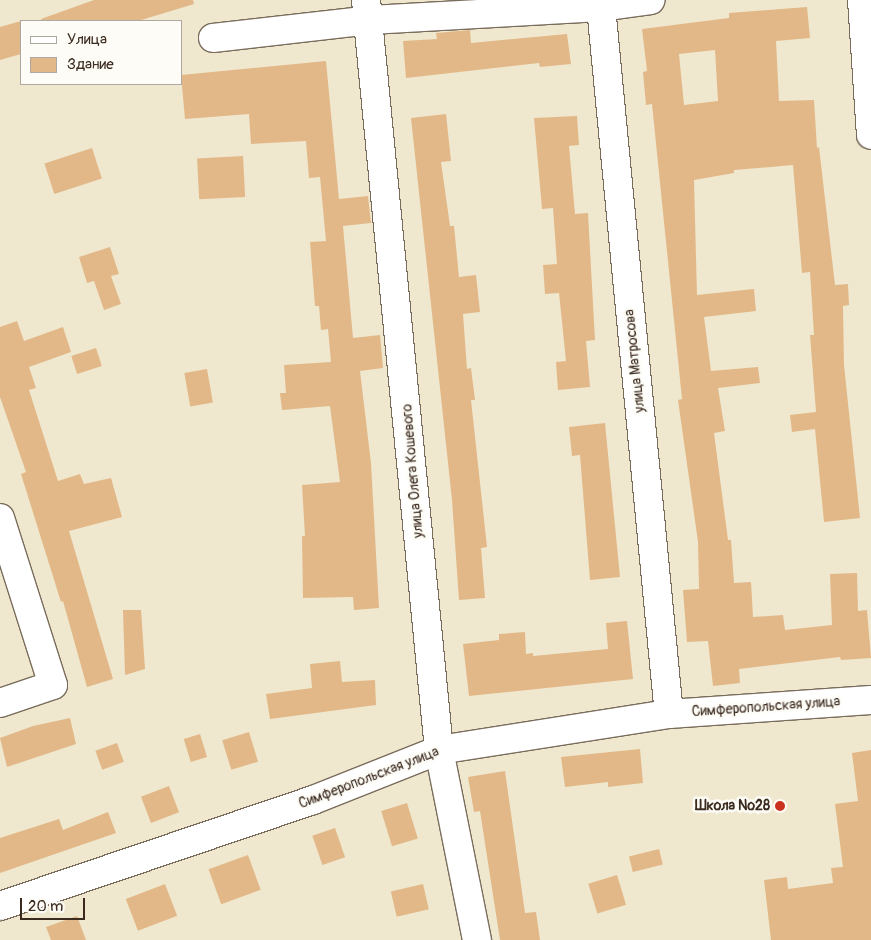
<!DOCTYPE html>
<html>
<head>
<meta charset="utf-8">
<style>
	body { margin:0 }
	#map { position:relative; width:871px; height:940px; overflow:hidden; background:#efe8ce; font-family:Pangolin,sans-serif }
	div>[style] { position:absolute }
	.building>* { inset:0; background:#e3b888; transform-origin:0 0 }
	.roads { filter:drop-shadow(1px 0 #7a6c5c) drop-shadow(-1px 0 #7a6c5c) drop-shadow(0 1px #7a6c5c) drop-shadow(0 -1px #7a6c5c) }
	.minor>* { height:28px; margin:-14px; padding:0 14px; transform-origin:14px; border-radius:14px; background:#fff }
	.dots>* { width:14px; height:14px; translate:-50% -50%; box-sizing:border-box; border:2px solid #fdfcf7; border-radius:50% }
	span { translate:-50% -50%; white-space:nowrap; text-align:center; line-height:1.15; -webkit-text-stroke:5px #fdfcf7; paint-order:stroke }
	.street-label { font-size:14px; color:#3b2a1e }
	.poi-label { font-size:14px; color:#3b2a1e; font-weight:700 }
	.right { translate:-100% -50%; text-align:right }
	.legend { position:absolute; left:20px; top:20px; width:162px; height:65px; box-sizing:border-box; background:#fdfcf7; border:1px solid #afa8a0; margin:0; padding:6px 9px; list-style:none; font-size:15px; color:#3b2a1e }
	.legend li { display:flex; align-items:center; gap:10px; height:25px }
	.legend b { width:25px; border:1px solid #afa8a0 }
	.scale { position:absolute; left:20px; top:898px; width:65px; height:22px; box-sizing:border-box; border:2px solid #3b2a1e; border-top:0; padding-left:6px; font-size:15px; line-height:18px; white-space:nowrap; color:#3b2a1e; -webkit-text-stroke:4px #fdfcf7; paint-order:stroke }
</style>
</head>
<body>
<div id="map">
	<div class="building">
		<i style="clip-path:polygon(94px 0,193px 0,194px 4px,138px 21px,42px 21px,41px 19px)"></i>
		<i style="clip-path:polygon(evenodd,807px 7px,810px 38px,776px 41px,779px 101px,814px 100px,817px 148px,819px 147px,835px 285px,848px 284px,849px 305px,843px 306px,844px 365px,860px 518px,824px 522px,815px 429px,792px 432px,790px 415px,816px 412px,810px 335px,814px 335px,810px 272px,802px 273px,793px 165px,734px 170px,734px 173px,694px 180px,697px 295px,754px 289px,756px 311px,704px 317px,711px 371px,758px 367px,760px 383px,718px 388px,725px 431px,714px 433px,728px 540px,731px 540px,734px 583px,751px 582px,753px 617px,783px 615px,785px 630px,832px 625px,830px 574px,857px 573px,858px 611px,867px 610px,871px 658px,841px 660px,840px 657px,739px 669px,740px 683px,713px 686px,708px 641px,687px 642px,683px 590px,699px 589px,698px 542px,678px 400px,682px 399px,652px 104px,646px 105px,643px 72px,647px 71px,642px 29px,729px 18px,729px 13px,807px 7px,715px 50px,718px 101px,684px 105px,679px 54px,715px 50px)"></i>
		<i style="clip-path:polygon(21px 21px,21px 54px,0 60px,0 27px)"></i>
		<i style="clip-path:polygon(470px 30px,471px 43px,567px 34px,571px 64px,540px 67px,539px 63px,406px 78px,403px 41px,437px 39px,436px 33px)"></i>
		<i style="clip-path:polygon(326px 61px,339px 199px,368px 196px,371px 223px,343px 226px,353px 338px,380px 335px,383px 368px,360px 371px,371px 463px,379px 608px,354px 610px,353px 597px,303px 598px,302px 536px,305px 536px,302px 485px,340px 482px,330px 406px,282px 410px,280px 393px,286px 393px,284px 365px,331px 362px,328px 329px,321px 330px,319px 306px,315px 306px,310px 242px,326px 241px,320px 177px,309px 178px,306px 141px,251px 144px,249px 114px,185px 119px,181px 75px)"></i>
		<i style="clip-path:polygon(446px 114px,451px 161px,441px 162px,450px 226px,454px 226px,459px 277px,476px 275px,480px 312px,463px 314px,467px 369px,471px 368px,475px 400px,471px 400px,487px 547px,481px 548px,485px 598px,459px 600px,452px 500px,411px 118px)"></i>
		<i style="clip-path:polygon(577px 116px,579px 145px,569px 146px,575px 214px,588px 213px,595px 340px,586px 341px,590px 387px,558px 390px,556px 362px,566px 361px,559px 293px,545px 294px,543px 265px,557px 264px,553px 208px,542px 209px,534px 118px)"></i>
		<i style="left:92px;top:148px;width:32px;height:50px;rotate:72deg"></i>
		<i style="left:243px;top:156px;width:41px;height:46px;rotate:87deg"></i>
		<i style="clip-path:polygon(110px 247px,119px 274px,111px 276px,121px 304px,104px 310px,94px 281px,87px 283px,79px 257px)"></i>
		<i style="clip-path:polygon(17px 321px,24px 341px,63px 327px,71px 352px,29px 367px,36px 388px,29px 390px,58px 481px,80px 474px,84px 484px,111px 478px,122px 517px,69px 531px,113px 679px,87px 687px,63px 601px,61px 602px,21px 474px,26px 472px,0 397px,0 327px)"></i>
		<i style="left:96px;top:348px;width:19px;height:26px;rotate:72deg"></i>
		<i style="left:207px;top:369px;width:34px;height:23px;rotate:80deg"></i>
		<i style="clip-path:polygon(605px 423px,620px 577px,590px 580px,580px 455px,572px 456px,569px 427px)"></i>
		<i style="clip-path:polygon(123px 610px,141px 610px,145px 669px,125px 675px)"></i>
		<i style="clip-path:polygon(627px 621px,633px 679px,469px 696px,463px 644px,499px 640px,499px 634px,525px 632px,526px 654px,533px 653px,533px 656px,608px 649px,606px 623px)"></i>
		<i style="clip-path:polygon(340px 661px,342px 682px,375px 680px,376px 705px,270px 719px,266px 694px,312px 688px,310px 664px)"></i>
		<i style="clip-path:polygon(70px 718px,76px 744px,7px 767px,0 738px,33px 726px)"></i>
		<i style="left:249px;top:732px;width:31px;height:28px;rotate:73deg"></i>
		<i style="left:200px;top:734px;width:24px;height:17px;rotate:73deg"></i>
		<i style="left:117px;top:743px;width:20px;height:23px;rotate:70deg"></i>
		<i style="clip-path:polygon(640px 749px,643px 783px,608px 787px,608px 782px,565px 787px,561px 757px)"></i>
		<i style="clip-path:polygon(871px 750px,871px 940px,771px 940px,764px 880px,787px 877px,788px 889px,833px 883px,831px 868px,843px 867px,835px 804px,858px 801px,852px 753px)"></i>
		<i style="clip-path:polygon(505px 771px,525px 913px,536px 912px,540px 940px,500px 940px,480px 811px,474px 812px,468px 777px)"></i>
		<i style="left:169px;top:786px;width:28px;height:30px;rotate:69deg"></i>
		<i style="left:407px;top:803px;width:37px;height:27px;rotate:73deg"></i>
		<i style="clip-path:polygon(108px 812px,116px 833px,0 873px,0 838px,59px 819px,63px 830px)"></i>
		<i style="left:335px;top:828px;width:31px;height:24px;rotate:71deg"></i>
		<i style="left:659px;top:849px;width:16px;height:31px;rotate:76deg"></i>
		<i style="left:248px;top:855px;width:37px;height:42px;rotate:70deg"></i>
		<i style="left:617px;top:875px;width:31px;height:30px;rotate:73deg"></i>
		<i style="left:165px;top:884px;width:34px;height:42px;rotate:69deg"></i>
		<i style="left:423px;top:884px;width:26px;height:33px;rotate:77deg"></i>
		<i style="clip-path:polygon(77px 916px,86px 940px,51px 940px,46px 927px)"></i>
	</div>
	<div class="roads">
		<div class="minor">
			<i style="left:366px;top:0;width:754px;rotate:84.44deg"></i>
			<i style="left:439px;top:750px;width:194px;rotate:78.7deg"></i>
			<i style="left:862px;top:0;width:135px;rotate:86.2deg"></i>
			<i style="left:601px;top:7px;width:710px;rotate:84.51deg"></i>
			<i style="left:213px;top:38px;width:158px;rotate:-6.5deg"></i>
			<i style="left:370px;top:20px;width:231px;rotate:-3.2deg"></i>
			<i style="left:601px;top:7px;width:50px;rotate:-8deg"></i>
			<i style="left:0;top:518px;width:175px;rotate:72.4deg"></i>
			<i style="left:53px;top:685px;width:56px;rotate:161.2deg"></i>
			<i style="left:0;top:906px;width:330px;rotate:-18.7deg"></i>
			<i style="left:313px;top:800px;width:136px;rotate:-21.6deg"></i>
			<i style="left:439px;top:750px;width:233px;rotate:-8.9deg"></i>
			<i style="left:669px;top:714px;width:202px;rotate:-4deg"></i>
		</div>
	</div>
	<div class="dots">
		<i style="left:780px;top:806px;background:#c8321e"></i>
	</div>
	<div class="street-label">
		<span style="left:635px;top:361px;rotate:-96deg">улица Матросова</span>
		<span style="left:413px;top:471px;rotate:-95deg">улица Олега Кошевого</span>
		<span style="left:766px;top:707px;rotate:-4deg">Симферопольская улица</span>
		<span style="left:369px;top:778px;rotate:-21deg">Симферопольская улица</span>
	</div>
	<div class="poi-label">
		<span class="right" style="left:770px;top:806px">Школа №28</span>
	</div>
	<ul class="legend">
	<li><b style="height:6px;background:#fff"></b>Улица</li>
	<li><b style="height:14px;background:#e3b888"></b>Здание</li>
	</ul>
	<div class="scale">20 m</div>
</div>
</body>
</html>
